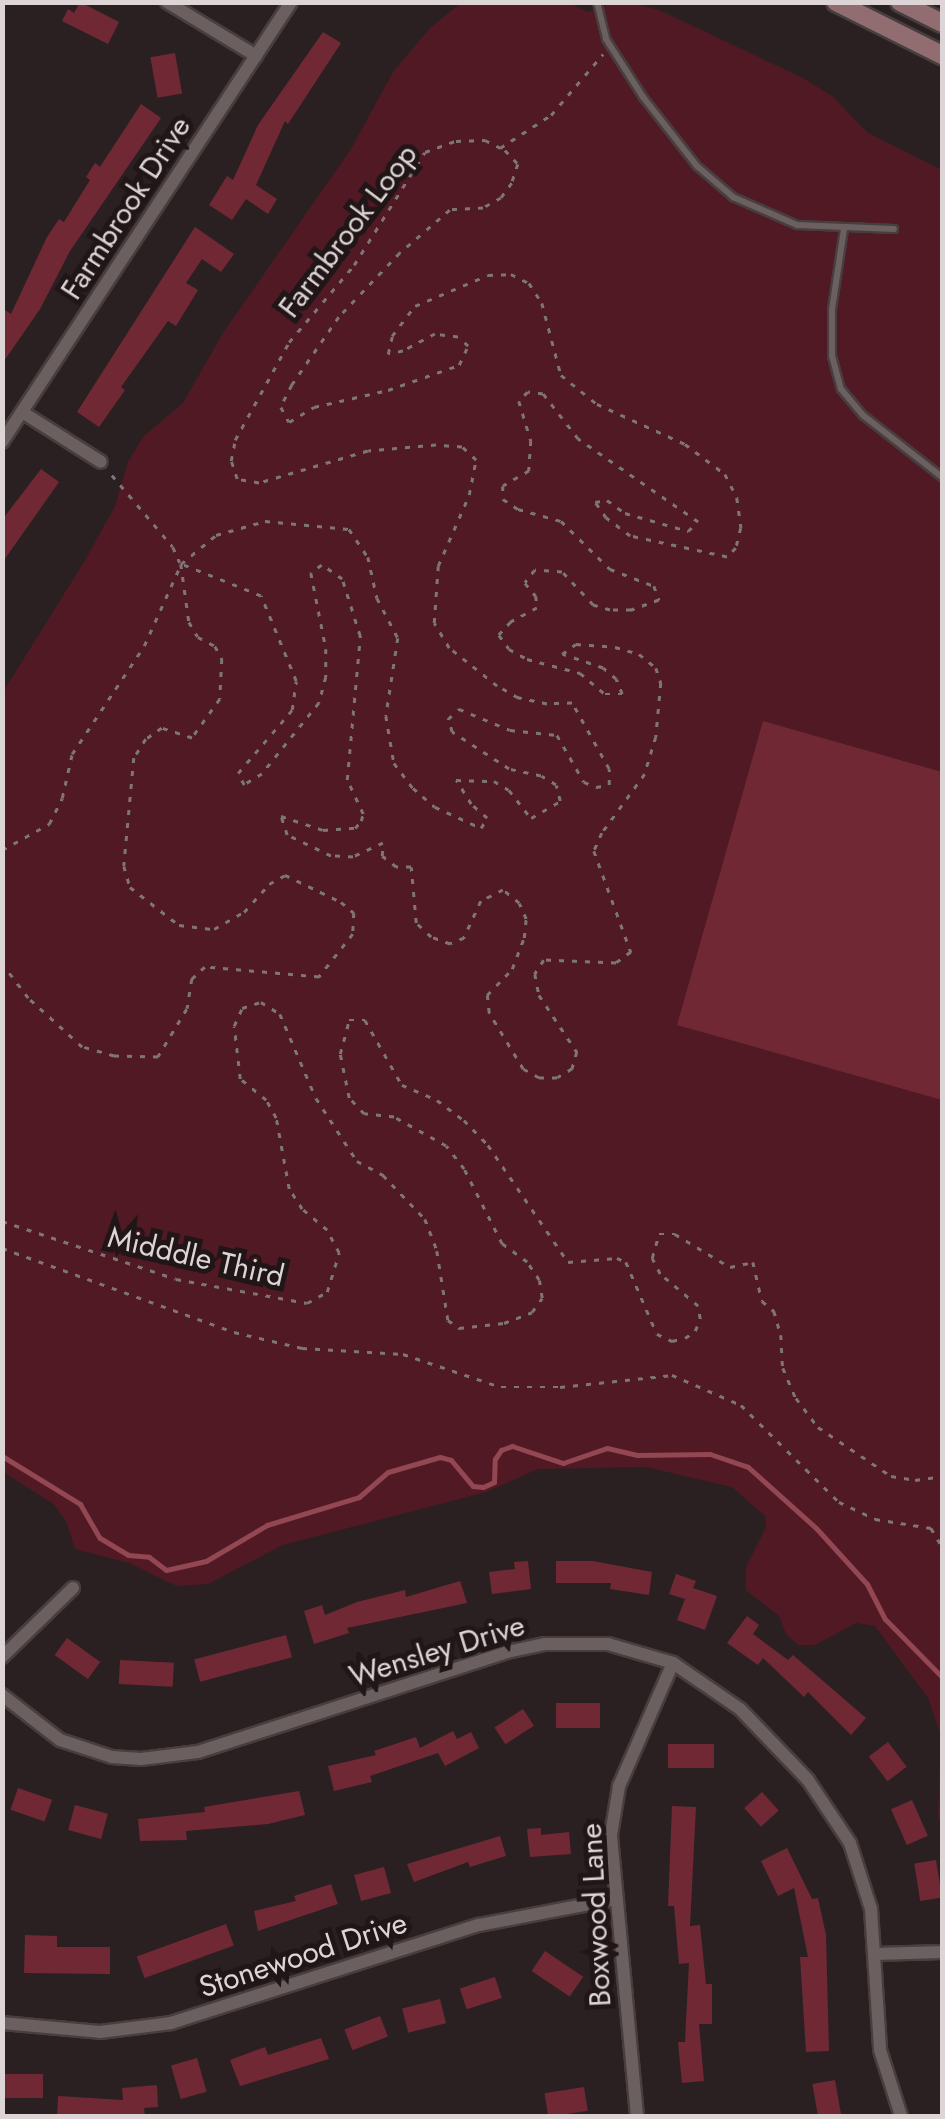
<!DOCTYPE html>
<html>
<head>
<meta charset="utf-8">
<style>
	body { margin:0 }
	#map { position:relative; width:945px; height:2119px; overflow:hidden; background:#2b2021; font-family:Jost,sans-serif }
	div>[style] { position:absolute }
	.green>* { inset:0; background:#501923 }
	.stream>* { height:5px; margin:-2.5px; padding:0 2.5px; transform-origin:2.5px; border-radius:2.5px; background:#924752 }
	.building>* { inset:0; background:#702835; transform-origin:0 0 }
	.path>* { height:2.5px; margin-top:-1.25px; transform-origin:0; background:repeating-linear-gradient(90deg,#7e7576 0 5px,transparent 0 13px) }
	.roads { filter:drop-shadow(2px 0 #473e3f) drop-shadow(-2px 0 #473e3f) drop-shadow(0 2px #473e3f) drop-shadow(0 -2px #473e3f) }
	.lane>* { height:6px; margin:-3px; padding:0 3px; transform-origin:3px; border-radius:3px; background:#6c5f60 }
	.street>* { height:12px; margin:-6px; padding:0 6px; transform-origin:6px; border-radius:6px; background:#6c5f60 }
	.secondary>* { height:18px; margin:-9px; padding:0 9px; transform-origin:9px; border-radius:9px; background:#916d71 }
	span { translate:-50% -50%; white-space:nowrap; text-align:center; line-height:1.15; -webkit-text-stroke:10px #211617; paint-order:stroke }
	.street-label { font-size:30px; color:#dcd4d5 }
	.frame { position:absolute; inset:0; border:5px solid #dcd4d5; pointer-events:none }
</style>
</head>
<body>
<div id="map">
	<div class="green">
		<i style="clip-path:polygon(461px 3px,569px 3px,587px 12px,612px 3px,629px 2px,659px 10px,803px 78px,832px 96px,868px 133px,942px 170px,942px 1826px,938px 1817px,941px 1735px,928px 1698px,875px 1626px,856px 1623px,815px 1645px,798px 1645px,786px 1634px,779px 1616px,746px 1590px,746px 1567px,766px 1527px,765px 1516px,732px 1487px,646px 1467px,538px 1469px,486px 1492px,283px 1545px,208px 1584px,177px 1586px,129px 1563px,75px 1549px,67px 1523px,54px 1504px,3px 1472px,3px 692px,84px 562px,115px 506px,128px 462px,143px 437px,183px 403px,223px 333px,351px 149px,393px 72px,430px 28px)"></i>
	</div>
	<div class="stream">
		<i style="left:2px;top:1456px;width:92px;rotate:31.6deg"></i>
		<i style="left:80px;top:1504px;width:39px;rotate:60deg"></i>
		<i style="left:100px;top:1538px;width:33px;rotate:31deg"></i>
		<i style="left:128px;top:1555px;width:21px;rotate:5deg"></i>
		<i style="left:149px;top:1557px;width:21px;rotate:37deg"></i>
		<i style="left:166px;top:1570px;width:41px;rotate:-12.7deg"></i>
		<i style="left:206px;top:1561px;width:71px;rotate:-30.5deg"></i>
		<i style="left:267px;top:1525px;width:96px;rotate:-16.9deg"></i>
		<i style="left:359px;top:1497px;width:38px;rotate:-41deg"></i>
		<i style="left:388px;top:1472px;width:54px;rotate:-16.1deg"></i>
		<i style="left:440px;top:1457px;width:11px;rotate:15deg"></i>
		<i style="left:451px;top:1460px;width:34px;rotate:50deg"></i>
		<i style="left:473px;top:1486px;width:10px;rotate:6deg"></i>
		<i style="left:483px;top:1487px;width:12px;rotate:-24deg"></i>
		<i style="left:494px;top:1482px;width:23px;rotate:-88deg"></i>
		<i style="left:495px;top:1459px;width:11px;rotate:-56deg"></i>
		<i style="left:501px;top:1450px;width:12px;rotate:-20deg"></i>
		<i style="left:512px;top:1446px;width:54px;rotate:18.4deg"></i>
		<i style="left:563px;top:1463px;width:46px;rotate:-18.8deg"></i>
		<i style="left:607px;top:1448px;width:31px;rotate:13deg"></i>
		<i style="left:637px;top:1455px;width:73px;rotate:-0.8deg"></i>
		<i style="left:710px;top:1454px;width:40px;rotate:18.9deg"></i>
		<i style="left:748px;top:1467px;width:91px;rotate:41.9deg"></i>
		<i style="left:816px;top:1528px;width:76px;rotate:47.7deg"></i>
		<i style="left:867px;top:1584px;width:39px;rotate:63deg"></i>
		<i style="left:885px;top:1619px;width:81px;rotate:45.5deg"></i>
	</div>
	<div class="building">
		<i style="clip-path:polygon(80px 2px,119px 22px,108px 44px,62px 21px,68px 9px,74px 13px)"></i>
		<i style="clip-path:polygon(323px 32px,341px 43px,288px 124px,285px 121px,256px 185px,277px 199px,268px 214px,246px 199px,232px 220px,209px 205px,227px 176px,233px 180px,258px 125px)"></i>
		<i style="left:175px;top:53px;width:41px;height:25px;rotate:80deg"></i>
		<i style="clip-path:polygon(141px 104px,161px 118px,70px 251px,40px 309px,2px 364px,2px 308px,11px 314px,47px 237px,59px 219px,64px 222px,90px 180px,86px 177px,95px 163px,100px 167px)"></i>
		<i style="clip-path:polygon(195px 227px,234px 254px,221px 272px,202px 259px,186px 283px,198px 290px,176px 326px,168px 321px,121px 387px,125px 390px,99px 427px,77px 412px)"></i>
		<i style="clip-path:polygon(41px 469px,59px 482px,2px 563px,2px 520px)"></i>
		<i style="clip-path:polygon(763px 721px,942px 772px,942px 1100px,677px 1025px)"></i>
		<i style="clip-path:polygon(528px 1561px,531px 1589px,492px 1594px,489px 1572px,515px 1569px,514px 1562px)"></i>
		<i style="clip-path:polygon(556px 1561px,593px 1561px,652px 1572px,649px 1595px,610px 1589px,611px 1583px,556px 1583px)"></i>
		<i style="clip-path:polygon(676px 1574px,696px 1581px,693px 1588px,717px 1596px,705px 1630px,677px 1620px,685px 1599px,669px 1594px)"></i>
		<i style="clip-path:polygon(460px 1581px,467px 1603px,347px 1628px,349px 1633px,314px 1644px,304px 1611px,322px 1605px,325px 1615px,357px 1602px,405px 1590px,406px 1597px)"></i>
		<i style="clip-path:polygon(747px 1616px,759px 1625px,753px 1634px,788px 1660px,793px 1655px,866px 1718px,851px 1735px,808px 1692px,804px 1697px,763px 1658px,758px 1665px,727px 1643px)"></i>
		<i style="left:286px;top:1635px;width:23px;height:95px;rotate:75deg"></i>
		<i style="left:67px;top:1638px;width:41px;height:21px;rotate:36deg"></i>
		<i style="left:120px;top:1660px;width:54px;height:24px;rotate:3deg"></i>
		<i style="left:556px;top:1703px;width:44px;height:25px"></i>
		<i style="left:523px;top:1709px;width:20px;height:34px;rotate:57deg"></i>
		<i style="clip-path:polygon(453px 1731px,457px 1739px,471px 1732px,479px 1748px,445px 1766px,438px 1753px,370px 1776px,372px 1782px,334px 1791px,328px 1766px,376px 1755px,374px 1751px,416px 1737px,420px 1748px)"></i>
		<i style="left:888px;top:1742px;width:31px;height:24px;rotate:53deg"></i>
		<i style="left:668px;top:1744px;width:46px;height:24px"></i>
		<i style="left:18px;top:1788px;width:36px;height:23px;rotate:19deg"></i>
		<i style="clip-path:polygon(299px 1791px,305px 1815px,268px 1824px,186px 1831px,187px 1840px,140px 1841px,138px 1819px,205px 1812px,204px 1807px)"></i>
		<i style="left:762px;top:1792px;width:25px;height:24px;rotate:48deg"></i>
		<i style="left:912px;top:1800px;width:39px;height:23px;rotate:66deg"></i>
		<i style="left:75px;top:1805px;width:34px;height:26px;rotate:15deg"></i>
		<i style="clip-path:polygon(672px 1806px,696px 1807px,690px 1926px,700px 1925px,706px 1984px,712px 1984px,712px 2024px,699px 2024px,704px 2081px,682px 2083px,678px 2042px,685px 2042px,689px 1963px,679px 1964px,674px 1906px,668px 1906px)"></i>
		<i style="clip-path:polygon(541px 1828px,541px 1835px,569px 1832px,571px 1854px,530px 1857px,527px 1829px)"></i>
		<i style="clip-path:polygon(500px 1836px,506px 1856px,470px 1867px,468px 1862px,414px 1882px,407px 1864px)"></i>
		<i style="clip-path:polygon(787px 1848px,812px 1899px,818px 1898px,826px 1935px,829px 2051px,806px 2052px,800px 1957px,808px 1957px,794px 1888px,778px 1896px,761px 1861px)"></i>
		<i style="left:936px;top:1860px;width:38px;height:22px;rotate:81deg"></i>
		<i style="left:384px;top:1867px;width:27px;height:31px;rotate:75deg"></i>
		<i style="clip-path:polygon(331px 1884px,338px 1904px,258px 1931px,254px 1911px,296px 1901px,294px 1896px)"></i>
		<i style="left:226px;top:1924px;width:23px;height:95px;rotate:70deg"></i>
		<i style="clip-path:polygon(25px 1935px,57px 1936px,57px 1947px,110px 1947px,110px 1974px,24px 1973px)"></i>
		<i style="left:545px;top:1951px;width:46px;height:24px;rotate:34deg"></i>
		<i style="left:495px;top:1977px;width:22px;height:37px;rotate:72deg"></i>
		<i style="left:440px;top:1999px;width:25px;height:39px;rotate:76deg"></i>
		<i style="left:380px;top:2016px;width:22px;height:38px;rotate:69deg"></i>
		<i style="clip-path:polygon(321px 2038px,329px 2059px,240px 2086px,230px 2060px,265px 2047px,268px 2055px)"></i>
		<i style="left:197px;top:2058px;width:35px;height:27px;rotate:74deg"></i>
		<i style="left:2px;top:2074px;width:41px;height:24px"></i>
		<i style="left:835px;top:2080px;width:35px;height:23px;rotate:80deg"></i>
		<i style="clip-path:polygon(157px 2085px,158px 2107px,144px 2108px,145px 2116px,57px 2116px,58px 2096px,123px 2100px,122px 2088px)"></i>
		<i style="left:584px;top:2087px;width:24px;height:40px;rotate:81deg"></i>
	</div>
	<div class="path">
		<i style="left:485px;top:140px;width:22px;rotate:27deg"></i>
		<i style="left:505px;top:150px;width:19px;rotate:47deg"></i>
		<i style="left:518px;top:164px;width:20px;rotate:108deg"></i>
		<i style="left:512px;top:183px;width:19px;rotate:126deg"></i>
		<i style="left:501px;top:198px;width:21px;rotate:151deg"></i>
		<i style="left:483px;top:208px;width:33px;rotate:177deg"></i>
		<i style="left:450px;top:210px;width:66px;rotate:139.3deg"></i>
		<i style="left:400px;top:253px;width:88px;rotate:133.6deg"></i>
		<i style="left:339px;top:317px;width:83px;rotate:124.7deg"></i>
		<i style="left:292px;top:385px;width:25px;rotate:117deg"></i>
		<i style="left:281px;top:407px;width:17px;rotate:62deg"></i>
		<i style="left:289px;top:422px;width:29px;rotate:-31deg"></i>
		<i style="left:314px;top:407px;width:76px;rotate:-12.9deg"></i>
		<i style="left:388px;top:390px;width:75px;rotate:-19.4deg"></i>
		<i style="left:459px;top:365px;width:21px;rotate:-65deg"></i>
		<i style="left:468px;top:346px;width:13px;rotate:-138deg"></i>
		<i style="left:458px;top:337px;width:23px;rotate:-173deg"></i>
		<i style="left:435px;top:334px;width:36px;rotate:152deg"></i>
		<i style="left:403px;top:351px;width:15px;rotate:169deg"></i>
		<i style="left:388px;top:354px;width:18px;rotate:-77deg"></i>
		<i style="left:392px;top:336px;width:38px;rotate:-53deg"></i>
		<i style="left:415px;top:306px;width:79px;rotate:-23deg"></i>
		<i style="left:488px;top:275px;width:23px;rotate:-2deg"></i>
		<i style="left:511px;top:274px;width:20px;rotate:27deg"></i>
		<i style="left:529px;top:283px;width:24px;rotate:57deg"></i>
		<i style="left:542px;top:303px;width:74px;rotate:75.2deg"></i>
		<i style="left:561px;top:375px;width:46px;rotate:38.9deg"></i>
		<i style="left:597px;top:404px;width:97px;rotate:24.4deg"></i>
		<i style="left:685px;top:444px;width:50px;rotate:36.9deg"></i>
		<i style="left:725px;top:474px;width:27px;rotate:63deg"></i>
		<i style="left:737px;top:498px;width:30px;rotate:82deg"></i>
		<i style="left:741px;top:528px;width:21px;rotate:104deg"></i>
		<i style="left:736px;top:548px;width:13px;rotate:135deg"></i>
		<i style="left:727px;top:557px;width:99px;rotate:-167.8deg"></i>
		<i style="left:630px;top:536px;width:30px;rotate:-143deg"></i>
		<i style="left:606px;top:518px;width:19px;rotate:-125deg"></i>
		<i style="left:595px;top:502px;width:12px;rotate:-9deg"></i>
		<i style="left:607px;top:500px;width:22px;rotate:36deg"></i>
		<i style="left:625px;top:513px;width:66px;rotate:15.9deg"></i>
		<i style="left:688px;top:531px;width:13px;rotate:-42deg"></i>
		<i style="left:698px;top:522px;width:146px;rotate:-145.3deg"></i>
		<i style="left:578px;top:439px;width:57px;rotate:-127.9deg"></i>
		<i style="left:543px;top:394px;width:15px;rotate:-172deg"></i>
		<i style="left:528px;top:392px;width:13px;rotate:135deg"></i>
		<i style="left:519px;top:401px;width:42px;rotate:73.3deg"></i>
		<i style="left:531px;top:441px;width:30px;rotate:94deg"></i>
		<i style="left:529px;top:471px;width:30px;rotate:150deg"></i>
		<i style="left:503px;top:486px;width:13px;rotate:90deg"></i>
		<i style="left:503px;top:499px;width:18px;rotate:34deg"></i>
		<i style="left:518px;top:509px;width:45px;rotate:15.6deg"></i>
		<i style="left:561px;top:521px;width:69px;rotate:44.4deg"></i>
		<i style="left:610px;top:569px;width:47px;rotate:21.1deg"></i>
		<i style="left:654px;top:586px;width:15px;rotate:70deg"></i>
		<i style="left:659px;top:600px;width:30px;rotate:160deg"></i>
		<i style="left:631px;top:610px;width:21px;rotate:180deg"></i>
		<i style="left:610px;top:610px;width:18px;rotate:-164deg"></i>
		<i style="left:593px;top:605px;width:45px;rotate:-133.2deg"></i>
		<i style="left:562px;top:572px;width:27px;rotate:-176deg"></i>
		<i style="left:535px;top:570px;width:16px;rotate:128deg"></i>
		<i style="left:525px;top:583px;width:17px;rotate:50deg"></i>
		<i style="left:536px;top:596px;width:12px;rotate:85deg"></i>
		<i style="left:537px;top:608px;width:30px;rotate:152deg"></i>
		<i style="left:511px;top:622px;width:18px;rotate:133deg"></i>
		<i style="left:499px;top:635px;width:17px;rotate:54deg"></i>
		<i style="left:509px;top:649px;width:21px;rotate:29deg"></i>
		<i style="left:527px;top:659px;width:55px;rotate:14.8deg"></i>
		<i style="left:580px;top:673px;width:33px;rotate:40deg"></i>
		<i style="left:605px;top:694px;width:17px"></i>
		<i style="left:622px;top:694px;width:16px;rotate:-112deg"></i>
		<i style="left:616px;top:679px;width:17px;rotate:-140deg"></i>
		<i style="left:603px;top:668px;width:43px;rotate:-161.1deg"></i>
		<i style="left:562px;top:654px;width:17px;rotate:-36deg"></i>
		<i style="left:576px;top:644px;width:39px;rotate:4deg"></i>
		<i style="left:615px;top:647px;width:25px;rotate:16deg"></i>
		<i style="left:639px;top:654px;width:22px;rotate:39deg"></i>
		<i style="left:656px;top:668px;width:16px;rotate:72deg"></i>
		<i style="left:661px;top:683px;width:54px;rotate:95.3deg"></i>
		<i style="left:656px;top:737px;width:39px;rotate:107deg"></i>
		<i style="left:645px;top:774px;width:73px;rotate:126.1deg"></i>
		<i style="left:602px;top:833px;width:20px;rotate:114deg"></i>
		<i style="left:594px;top:851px;width:108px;rotate:69.9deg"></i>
		<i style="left:631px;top:952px;width:19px;rotate:144deg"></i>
		<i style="left:616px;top:963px;width:72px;rotate:-177.6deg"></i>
		<i style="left:544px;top:960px;width:17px;rotate:123deg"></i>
		<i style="left:535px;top:974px;width:21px;rotate:79deg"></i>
		<i style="left:539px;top:995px;width:69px;rotate:56.3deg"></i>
		<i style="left:577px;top:1052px;width:18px;rotate:106deg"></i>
		<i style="left:572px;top:1069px;width:17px;rotate:149deg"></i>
		<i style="left:557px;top:1078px;width:18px;rotate:180deg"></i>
		<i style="left:539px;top:1078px;width:18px;rotate:-151deg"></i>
		<i style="left:523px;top:1069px;width:66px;rotate:-121.3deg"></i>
		<i style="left:489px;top:1013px;width:18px;rotate:-96deg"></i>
		<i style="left:487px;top:995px;width:36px;rotate:-46deg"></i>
		<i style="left:512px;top:969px;width:33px;rotate:-69deg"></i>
		<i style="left:524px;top:938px;width:19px;rotate:-84deg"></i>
		<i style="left:526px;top:919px;width:17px;rotate:-114deg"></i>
		<i style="left:519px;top:903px;width:21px;rotate:-141deg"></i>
		<i style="left:503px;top:890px;width:25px;rotate:153deg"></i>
		<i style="left:481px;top:901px;width:41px;rotate:114.7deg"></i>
		<i style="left:464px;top:938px;width:15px;rotate:157deg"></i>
		<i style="left:450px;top:944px;width:20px;rotate:-160deg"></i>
		<i style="left:431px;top:937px;width:21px;rotate:-137deg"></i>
		<i style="left:416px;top:923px;width:56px;rotate:-95.1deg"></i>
		<i style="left:411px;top:867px;width:15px;rotate:180deg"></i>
		<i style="left:396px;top:867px;width:18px;rotate:-142deg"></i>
		<i style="left:382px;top:856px;width:13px;rotate:-86deg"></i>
		<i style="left:383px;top:843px;width:33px;rotate:155deg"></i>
		<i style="left:353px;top:857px;width:22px;rotate:-177deg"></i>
		<i style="left:331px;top:856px;width:49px;rotate:-154.5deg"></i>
		<i style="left:287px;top:835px;width:20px;rotate:-108deg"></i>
		<i style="left:281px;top:816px;width:44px;rotate:18.4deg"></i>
		<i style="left:323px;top:830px;width:32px;rotate:-4deg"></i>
		<i style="left:355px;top:828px;width:9px;rotate:-49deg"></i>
		<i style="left:361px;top:821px;width:7px;rotate:-74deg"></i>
		<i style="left:363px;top:814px;width:38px;rotate:-115deg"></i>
		<i style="left:347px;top:780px;width:145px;rotate:-84.8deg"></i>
		<i style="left:360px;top:636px;width:60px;rotate:-107.5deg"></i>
		<i style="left:342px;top:579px;width:24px;rotate:-145deg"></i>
		<i style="left:322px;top:565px;width:14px;rotate:144deg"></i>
		<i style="left:311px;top:573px;width:77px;rotate:78.8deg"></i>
		<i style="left:326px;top:649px;width:28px;rotate:90deg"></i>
		<i style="left:326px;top:677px;width:27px;rotate:105deg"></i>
		<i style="left:319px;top:703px;width:91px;rotate:128.8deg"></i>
		<i style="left:262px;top:774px;width:21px;rotate:149deg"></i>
		<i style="left:244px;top:785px;width:13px;rotate:-117deg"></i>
		<i style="left:238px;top:773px;width:83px;rotate:-49.4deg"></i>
		<i style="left:292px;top:710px;width:29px;rotate:-82deg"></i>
		<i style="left:296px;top:681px;width:92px;rotate:-112.4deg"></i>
		<i style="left:261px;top:596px;width:86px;rotate:-158.2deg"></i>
		<i style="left:181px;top:564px;width:45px;rotate:-39.6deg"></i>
		<i style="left:216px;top:535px;width:51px;rotate:-15.9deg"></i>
		<i style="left:265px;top:521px;width:84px;rotate:5.4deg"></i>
		<i style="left:349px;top:529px;width:34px;rotate:56deg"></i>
		<i style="left:368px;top:557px;width:42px;rotate:77.6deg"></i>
		<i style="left:377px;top:598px;width:45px;rotate:62.3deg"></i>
		<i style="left:398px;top:638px;width:79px;rotate:98.7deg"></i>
		<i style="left:386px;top:716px;width:48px;rotate:80.3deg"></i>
		<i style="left:394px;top:763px;width:31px;rotate:53deg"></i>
		<i style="left:413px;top:788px;width:29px;rotate:41deg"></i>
		<i style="left:435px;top:807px;width:51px;rotate:24.5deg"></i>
		<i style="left:481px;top:828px;width:12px;rotate:-59deg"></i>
		<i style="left:487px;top:818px;width:21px;rotate:-139deg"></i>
		<i style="left:471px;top:804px;width:28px;rotate:-122deg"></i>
		<i style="left:456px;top:780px;width:38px;rotate:2deg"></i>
		<i style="left:494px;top:781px;width:17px;rotate:31deg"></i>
		<i style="left:509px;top:790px;width:36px;rotate:52deg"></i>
		<i style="left:531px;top:818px;width:34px;rotate:-30deg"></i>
		<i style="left:560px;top:801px;width:16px;rotate:-104deg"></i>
		<i style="left:556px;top:785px;width:17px;rotate:-149deg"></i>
		<i style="left:541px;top:776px;width:33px;rotate:-168deg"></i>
		<i style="left:509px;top:769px;width:68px;rotate:-147deg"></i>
		<i style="left:452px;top:732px;width:14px;rotate:-107deg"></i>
		<i style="left:448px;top:719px;width:15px;rotate:-42deg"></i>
		<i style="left:459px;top:709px;width:55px;rotate:22.4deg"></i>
		<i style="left:510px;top:730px;width:47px;rotate:6.1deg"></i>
		<i style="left:557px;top:735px;width:54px;rotate:60.1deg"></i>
		<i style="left:584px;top:782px;width:13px;rotate:23deg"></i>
		<i style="left:596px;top:787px;width:13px;rotate:-9deg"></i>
		<i style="left:609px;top:785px;width:16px;rotate:-90deg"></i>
		<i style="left:609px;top:769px;width:76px;rotate:-119.3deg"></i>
		<i style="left:572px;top:703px;width:25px;rotate:178deg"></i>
		<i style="left:547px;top:704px;width:30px;rotate:-168deg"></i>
		<i style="left:518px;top:698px;width:24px;rotate:-150deg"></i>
		<i style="left:497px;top:686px;width:61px;rotate:-141.6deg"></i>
		<i style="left:449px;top:648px;width:29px;rotate:-121deg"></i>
		<i style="left:434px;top:623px;width:57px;rotate:-86deg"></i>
		<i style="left:438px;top:566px;width:77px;rotate:-66.4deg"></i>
		<i style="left:469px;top:495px;width:36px;rotate:-79deg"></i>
		<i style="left:476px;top:460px;width:19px;rotate:-137deg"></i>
		<i style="left:462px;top:447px;width:26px;rotate:-176deg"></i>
		<i style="left:436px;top:445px;width:68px;rotate:175deg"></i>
		<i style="left:368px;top:451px;width:114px;rotate:163.6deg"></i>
		<i style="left:259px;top:483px;width:22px;rotate:-170deg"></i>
		<i style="left:237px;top:479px;width:19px;rotate:-108deg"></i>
		<i style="left:231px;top:461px;width:21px;rotate:-79deg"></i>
		<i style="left:235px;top:440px;width:112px;rotate:-61.1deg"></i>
		<i style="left:289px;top:342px;width:101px;rotate:-49.8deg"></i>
		<i style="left:354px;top:265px;width:133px;rotate:-57.9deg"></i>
		<i style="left:425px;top:152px;width:33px;rotate:-20deg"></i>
		<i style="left:456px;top:141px;width:29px;rotate:-2deg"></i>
		<i style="left:500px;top:148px;width:61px;rotate:-32.9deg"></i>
		<i style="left:551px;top:115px;width:80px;rotate:-49.6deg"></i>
		<i style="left:112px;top:475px;width:94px;rotate:49.7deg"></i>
		<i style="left:173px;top:547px;width:17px;rotate:66deg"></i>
		<i style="left:2px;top:850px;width:54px;rotate:-29deg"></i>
		<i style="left:49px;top:824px;width:29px;rotate:-63deg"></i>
		<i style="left:62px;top:798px;width:45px;rotate:-77.2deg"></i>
		<i style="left:72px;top:754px;width:130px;rotate:-56.3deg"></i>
		<i style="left:144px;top:646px;width:90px;rotate:-65.7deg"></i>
		<i style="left:181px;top:564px;width:59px;rotate:82.1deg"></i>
		<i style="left:189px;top:622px;width:17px;rotate:59deg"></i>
		<i style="left:198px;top:637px;width:19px;rotate:28deg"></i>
		<i style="left:215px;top:646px;width:15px;rotate:62deg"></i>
		<i style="left:222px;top:659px;width:40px;rotate:92.9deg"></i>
		<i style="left:220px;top:699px;width:48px;rotate:125.7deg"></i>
		<i style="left:192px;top:738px;width:32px;rotate:-162deg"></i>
		<i style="left:162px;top:728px;width:19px;rotate:145deg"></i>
		<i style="left:146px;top:739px;width:22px;rotate:122deg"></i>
		<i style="left:134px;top:758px;width:108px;rotate:95.3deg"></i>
		<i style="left:124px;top:866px;width:22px;rotate:74deg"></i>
		<i style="left:130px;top:887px;width:62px;rotate:37.8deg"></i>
		<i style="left:179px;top:925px;width:35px;rotate:7deg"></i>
		<i style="left:214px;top:929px;width:34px;rotate:-30deg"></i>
		<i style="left:244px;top:912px;width:38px;rotate:-48deg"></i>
		<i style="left:269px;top:884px;width:18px;rotate:-29deg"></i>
		<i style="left:285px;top:875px;width:62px;rotate:25.7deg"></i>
		<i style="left:341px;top:902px;width:17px;rotate:40deg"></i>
		<i style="left:354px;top:913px;width:21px;rotate:93deg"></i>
		<i style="left:353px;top:934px;width:55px;rotate:128.3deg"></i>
		<i style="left:319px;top:977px;width:114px;rotate:-175deg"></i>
		<i style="left:205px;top:967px;width:18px;rotate:137deg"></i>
		<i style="left:192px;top:979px;width:30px;rotate:99deg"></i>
		<i style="left:187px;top:1009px;width:56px;rotate:121.1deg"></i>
		<i style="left:158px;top:1057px;width:44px;rotate:-178.7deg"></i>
		<i style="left:114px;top:1056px;width:33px;rotate:-164deg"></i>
		<i style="left:82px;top:1047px;width:73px;rotate:-137.8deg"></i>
		<i style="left:28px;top:998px;width:43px;rotate:-127.4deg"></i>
		<i style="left:2px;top:1221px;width:183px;rotate:18.4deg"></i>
		<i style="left:176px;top:1279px;width:133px;rotate:10.4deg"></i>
		<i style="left:307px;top:1303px;width:23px;rotate:-29deg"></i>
		<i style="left:327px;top:1292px;width:41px;rotate:-72.9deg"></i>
		<i style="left:339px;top:1253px;width:26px;rotate:-118deg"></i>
		<i style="left:327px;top:1230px;width:33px;rotate:-140deg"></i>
		<i style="left:302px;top:1209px;width:24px;rotate:-123deg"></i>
		<i style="left:289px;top:1189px;width:72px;rotate:-100.4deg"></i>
		<i style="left:276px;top:1118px;width:21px;rotate:-119deg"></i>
		<i style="left:266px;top:1100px;width:33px;rotate:-141deg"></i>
		<i style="left:240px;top:1079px;width:53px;rotate:-96.5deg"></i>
		<i style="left:234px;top:1026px;width:20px;rotate:-66deg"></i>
		<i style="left:242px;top:1008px;width:20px;rotate:-18deg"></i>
		<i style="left:261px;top:1002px;width:22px;rotate:32deg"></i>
		<i style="left:280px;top:1014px;width:91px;rotate:66.8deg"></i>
		<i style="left:316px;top:1098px;width:75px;rotate:56.9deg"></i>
		<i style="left:357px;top:1161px;width:30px;rotate:28deg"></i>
		<i style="left:383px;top:1175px;width:61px;rotate:46.3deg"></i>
		<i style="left:425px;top:1219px;width:34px;rotate:69deg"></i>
		<i style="left:437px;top:1251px;width:70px;rotate:80.9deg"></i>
		<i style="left:448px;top:1320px;width:14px;rotate:36deg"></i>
		<i style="left:459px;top:1328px;width:45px;rotate:-6.3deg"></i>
		<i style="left:504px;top:1323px;width:30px;rotate:-21deg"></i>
		<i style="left:532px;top:1312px;width:17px;rotate:-54deg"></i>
		<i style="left:542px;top:1298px;width:18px;rotate:-99deg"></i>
		<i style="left:539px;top:1280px;width:22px;rotate:-124deg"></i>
		<i style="left:527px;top:1262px;width:31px;rotate:-144deg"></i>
		<i style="left:502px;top:1244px;width:84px;rotate:-116.9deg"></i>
		<i style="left:464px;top:1169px;width:29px;rotate:-128deg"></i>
		<i style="left:446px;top:1146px;width:60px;rotate:-150.9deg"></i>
		<i style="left:394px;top:1117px;width:30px;rotate:-174deg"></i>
		<i style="left:364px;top:1114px;width:22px;rotate:-133deg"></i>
		<i style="left:349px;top:1098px;width:45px;rotate:-101.6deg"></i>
		<i style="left:340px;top:1054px;width:35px;rotate:-75deg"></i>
		<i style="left:349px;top:1020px;width:16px"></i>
		<i style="left:365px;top:1020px;width:75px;rotate:60.4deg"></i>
		<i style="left:402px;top:1085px;width:38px;rotate:23deg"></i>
		<i style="left:437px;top:1100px;width:34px;rotate:37deg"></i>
		<i style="left:464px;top:1120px;width:35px;rotate:46deg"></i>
		<i style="left:488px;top:1145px;width:142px;rotate:55.6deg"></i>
		<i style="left:568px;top:1262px;width:49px;rotate:-4.7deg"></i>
		<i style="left:617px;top:1258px;width:10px;rotate:24deg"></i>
		<i style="left:626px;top:1262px;width:78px;rotate:66.7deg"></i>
		<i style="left:657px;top:1334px;width:17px;rotate:25deg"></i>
		<i style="left:672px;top:1341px;width:13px;rotate:-13deg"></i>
		<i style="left:685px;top:1338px;width:12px;rotate:-35deg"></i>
		<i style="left:695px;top:1331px;width:13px;rotate:-67deg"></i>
		<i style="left:700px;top:1319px;width:13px;rotate:-99deg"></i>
		<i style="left:698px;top:1306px;width:50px;rotate:-139.9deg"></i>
		<i style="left:660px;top:1274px;width:18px;rotate:-117deg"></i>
		<i style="left:652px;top:1258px;width:25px;rotate:-74deg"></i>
		<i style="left:659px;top:1234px;width:16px"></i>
		<i style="left:675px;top:1234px;width:64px;rotate:31deg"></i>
		<i style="left:730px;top:1267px;width:24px;rotate:-12deg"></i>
		<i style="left:753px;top:1262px;width:40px;rotate:77deg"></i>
		<i style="left:762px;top:1301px;width:16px;rotate:40deg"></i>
		<i style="left:774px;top:1311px;width:25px;rotate:74deg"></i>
		<i style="left:781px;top:1335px;width:33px;rotate:87deg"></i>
		<i style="left:783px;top:1368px;width:33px;rotate:67deg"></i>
		<i style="left:796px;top:1398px;width:36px;rotate:53deg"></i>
		<i style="left:818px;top:1427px;width:88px;rotate:33.9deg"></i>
		<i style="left:891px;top:1476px;width:24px;rotate:9deg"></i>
		<i style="left:915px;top:1480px;width:27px;rotate:-8deg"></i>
		<i style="left:2px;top:1248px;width:247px;rotate:19.9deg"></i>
		<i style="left:234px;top:1332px;width:70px;rotate:13.2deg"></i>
		<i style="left:302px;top:1348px;width:101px;rotate:3.4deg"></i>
		<i style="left:403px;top:1354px;width:103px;rotate:18.6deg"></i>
		<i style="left:501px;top:1387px;width:59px"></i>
		<i style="left:560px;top:1387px;width:113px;rotate:-6.1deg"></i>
		<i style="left:672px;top:1375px;width:75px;rotate:23.5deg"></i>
		<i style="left:741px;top:1405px;width:138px;rotate:44.7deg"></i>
		<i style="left:839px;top:1502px;width:40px;rotate:25deg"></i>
		<i style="left:875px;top:1519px;width:57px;rotate:9.1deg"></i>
		<i style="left:931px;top:1528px;width:21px;rotate:59deg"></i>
	</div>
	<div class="roads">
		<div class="lane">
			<i style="left:597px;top:2px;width:38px;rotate:76deg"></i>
			<i style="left:606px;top:39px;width:69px;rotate:57.5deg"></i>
			<i style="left:643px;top:97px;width:88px;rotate:52deg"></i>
			<i style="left:697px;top:166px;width:48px;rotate:40.7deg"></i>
			<i style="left:733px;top:197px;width:70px;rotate:23.6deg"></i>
			<i style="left:797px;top:225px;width:97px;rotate:2.4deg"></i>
			<i style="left:844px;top:229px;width:81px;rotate:98.5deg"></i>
			<i style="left:832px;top:309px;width:47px;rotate:90deg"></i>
			<i style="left:832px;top:356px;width:34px;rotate:75deg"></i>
			<i style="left:841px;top:389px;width:35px;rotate:50deg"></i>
			<i style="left:864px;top:416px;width:99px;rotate:38deg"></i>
		</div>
		<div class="street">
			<i style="left:167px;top:2px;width:104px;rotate:31.2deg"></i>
			<i style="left:22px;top:412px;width:93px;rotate:32.3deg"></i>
			<i style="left:2px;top:442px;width:526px;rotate:-56.7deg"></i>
			<i style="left:2px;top:1657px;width:99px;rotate:-44.2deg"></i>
			<i style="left:2px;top:1695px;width:73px;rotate:37.8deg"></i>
			<i style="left:60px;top:1740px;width:55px;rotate:18.1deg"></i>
			<i style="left:112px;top:1757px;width:29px;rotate:4deg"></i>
			<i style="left:141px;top:1759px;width:57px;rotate:-7deg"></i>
			<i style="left:198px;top:1752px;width:325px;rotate:-17.9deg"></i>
			<i style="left:507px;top:1652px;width:39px;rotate:-12deg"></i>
			<i style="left:545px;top:1644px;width:63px"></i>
			<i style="left:608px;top:1644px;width:68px;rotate:16.3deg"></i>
			<i style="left:673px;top:1663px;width:81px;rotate:34.5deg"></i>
			<i style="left:740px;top:1709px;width:98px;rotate:46.2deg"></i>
			<i style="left:808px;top:1780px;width:76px;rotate:56.3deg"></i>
			<i style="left:850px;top:1843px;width:69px;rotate:72.3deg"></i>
			<i style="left:871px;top:1909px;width:141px;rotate:86.3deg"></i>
			<i style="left:880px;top:2050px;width:69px;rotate:72.3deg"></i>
			<i style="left:875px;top:1954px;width:67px;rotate:-1.7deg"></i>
			<i style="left:2px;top:2023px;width:98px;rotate:5.2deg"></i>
			<i style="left:100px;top:2032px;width:72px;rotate:-7.2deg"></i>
			<i style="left:171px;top:2023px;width:323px;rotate:-17.7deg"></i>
			<i style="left:479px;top:1925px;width:138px;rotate:-10.8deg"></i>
			<i style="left:637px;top:2116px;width:282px;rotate:-95.3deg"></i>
			<i style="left:611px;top:1835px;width:50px;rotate:-80.7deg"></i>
			<i style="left:619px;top:1786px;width:134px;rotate:-66.3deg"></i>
		</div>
		<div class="secondary">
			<i style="left:836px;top:2px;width:119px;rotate:26.6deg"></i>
			<i style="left:900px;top:2px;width:47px;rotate:26.6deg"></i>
		</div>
	</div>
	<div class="street-label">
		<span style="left:126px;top:208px;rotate:-57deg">Farmbrook Drive</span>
		<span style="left:348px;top:231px;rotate:-53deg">Farmbrook Loop</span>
		<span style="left:196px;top:1257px;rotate:13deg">Midddle Third</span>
		<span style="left:437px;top:1651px;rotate:-17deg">Wensley Drive</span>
		<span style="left:596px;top:1915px;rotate:-93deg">Boxwood Lane</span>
		<span style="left:303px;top:1955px;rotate:-18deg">Stonewood Drive</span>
	</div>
	<div class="frame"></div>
</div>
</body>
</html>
